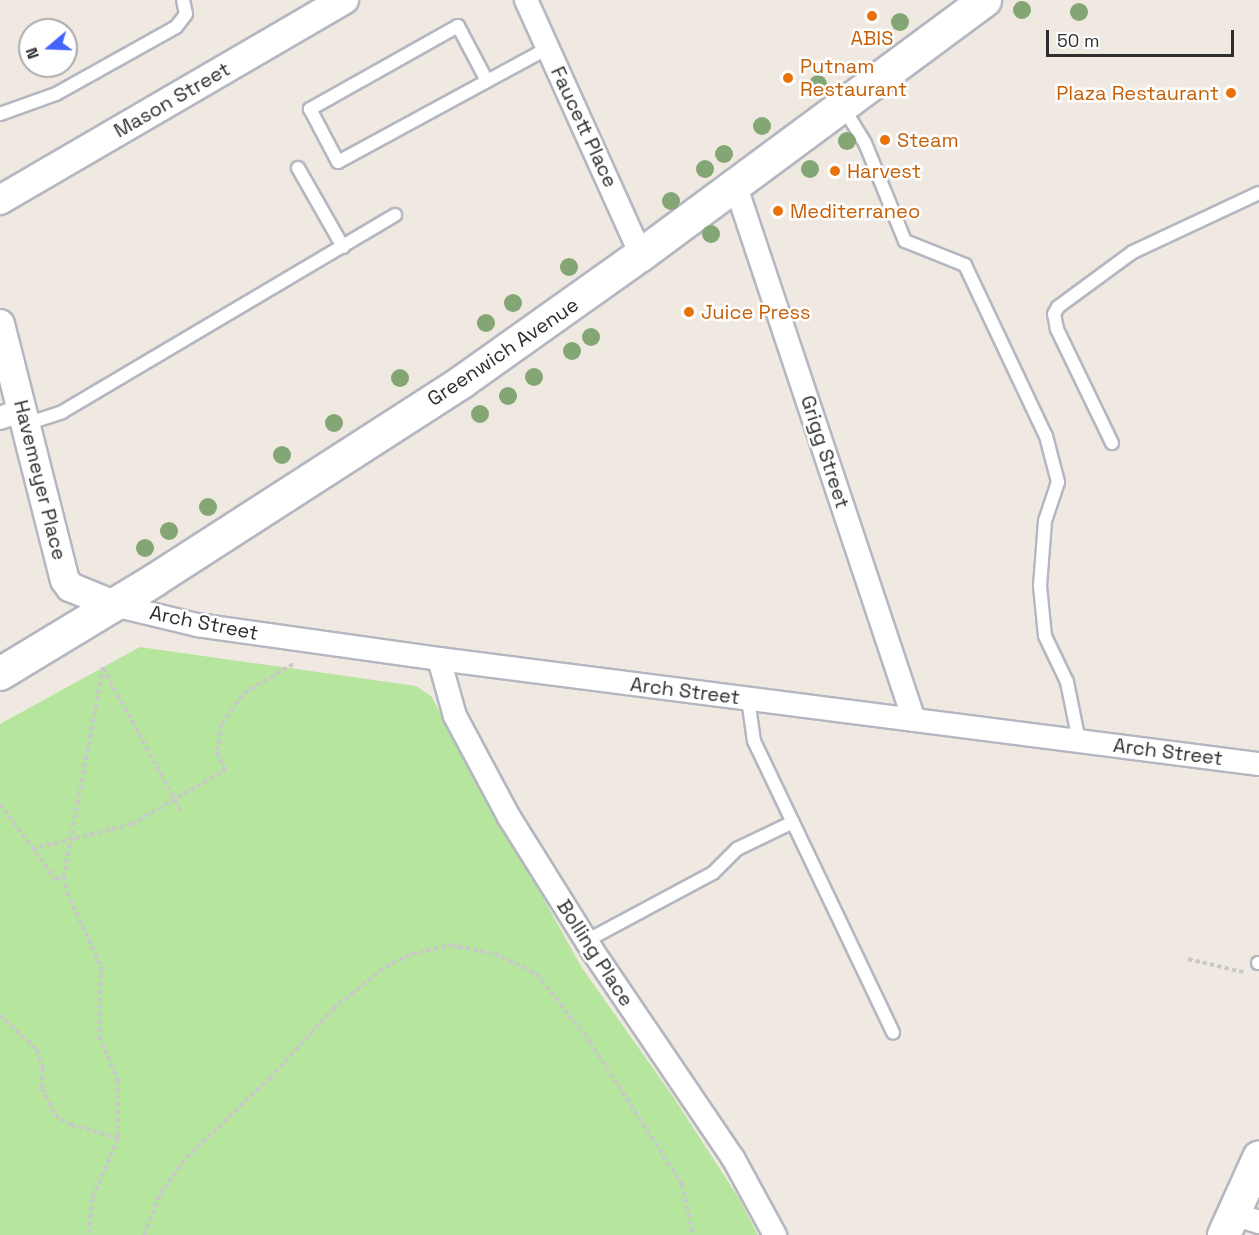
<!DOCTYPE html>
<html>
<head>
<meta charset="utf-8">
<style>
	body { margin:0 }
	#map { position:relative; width:1259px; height:1235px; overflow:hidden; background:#efe9e1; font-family:"Space Grotesk",sans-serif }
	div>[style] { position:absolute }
	.green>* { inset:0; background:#b6e59e }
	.path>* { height:4px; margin-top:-2px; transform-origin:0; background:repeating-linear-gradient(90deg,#c9c9c9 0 4.5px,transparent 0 7.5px) }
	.roads { filter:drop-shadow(2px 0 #b4b7c1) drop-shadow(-2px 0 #b4b7c1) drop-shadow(0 2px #b4b7c1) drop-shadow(0 -2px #b4b7c1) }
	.service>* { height:12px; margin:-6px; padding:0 6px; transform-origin:6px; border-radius:6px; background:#fff }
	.minor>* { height:22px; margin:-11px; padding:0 11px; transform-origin:11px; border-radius:11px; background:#fff }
	.tertiary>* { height:28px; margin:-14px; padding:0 14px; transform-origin:14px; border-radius:14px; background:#fff }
	.secondary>* { height:32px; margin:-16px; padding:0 16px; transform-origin:16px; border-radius:16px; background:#fff }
	.trees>* { width:18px; height:18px; margin:-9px; border-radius:50%; background:#84a574 }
	.dots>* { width:16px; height:16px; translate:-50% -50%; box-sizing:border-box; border:3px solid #fff; border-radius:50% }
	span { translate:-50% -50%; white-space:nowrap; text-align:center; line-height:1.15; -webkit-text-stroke:5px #fff; paint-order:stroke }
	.food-label { font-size:20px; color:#c56008 }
	.left { translate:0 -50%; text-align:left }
	.right { translate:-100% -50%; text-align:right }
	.street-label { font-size:20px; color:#2e2e2e }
	.north { position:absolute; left:18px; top:18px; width:60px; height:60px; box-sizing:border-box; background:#fff; border:2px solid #ababab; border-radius:50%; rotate:251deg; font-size:16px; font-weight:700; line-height:24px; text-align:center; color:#2e2e2e }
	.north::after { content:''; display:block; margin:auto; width:21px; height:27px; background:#4264fb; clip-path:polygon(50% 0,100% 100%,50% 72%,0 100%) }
	.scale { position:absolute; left:1046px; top:30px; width:188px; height:27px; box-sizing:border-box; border:3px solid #2e2e2e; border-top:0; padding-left:8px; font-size:18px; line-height:21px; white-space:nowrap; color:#2e2e2e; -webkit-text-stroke:4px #fff; paint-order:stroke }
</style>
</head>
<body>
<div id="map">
	<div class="green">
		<i style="clip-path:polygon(140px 647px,416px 686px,431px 696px,582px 968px,672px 1095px,740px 1200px,758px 1235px,0 1235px,0 724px)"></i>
	</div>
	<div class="path">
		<i style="left:103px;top:667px;width:213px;rotate:100.6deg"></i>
		<i style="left:64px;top:876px;width:16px;rotate:79deg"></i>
		<i style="left:67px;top:892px;width:82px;rotate:65.6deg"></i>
		<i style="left:101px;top:967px;width:69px;rotate:91.7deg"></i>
		<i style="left:99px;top:1036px;width:48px;rotate:66.6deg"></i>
		<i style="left:118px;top:1080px;width:58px;rotate:90deg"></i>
		<i style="left:103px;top:668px;width:163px;rotate:61.4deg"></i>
		<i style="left:0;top:804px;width:94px;rotate:53.6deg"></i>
		<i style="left:56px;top:880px;width:9px;rotate:-27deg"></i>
		<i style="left:32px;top:849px;width:103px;rotate:-14deg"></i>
		<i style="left:132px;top:824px;width:108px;rotate:-30.1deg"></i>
		<i style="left:225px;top:770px;width:21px;rotate:-113deg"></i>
		<i style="left:217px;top:751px;width:28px;rotate:-80deg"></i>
		<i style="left:222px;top:723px;width:37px;rotate:-54deg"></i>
		<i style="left:244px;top:693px;width:59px;rotate:-30.5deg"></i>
		<i style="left:1188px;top:959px;width:57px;rotate:13.3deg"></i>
		<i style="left:0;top:1015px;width:51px;rotate:43.4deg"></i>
		<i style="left:37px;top:1050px;width:19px;rotate:72deg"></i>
		<i style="left:43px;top:1068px;width:20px;rotate:93deg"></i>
		<i style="left:42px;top:1088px;width:30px;rotate:64deg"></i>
		<i style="left:55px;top:1115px;width:19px;rotate:32deg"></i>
		<i style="left:71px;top:1125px;width:49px;rotate:15.5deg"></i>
		<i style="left:118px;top:1138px;width:66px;rotate:113.1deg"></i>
		<i style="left:92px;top:1199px;width:36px;rotate:96deg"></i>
		<i style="left:144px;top:1235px;width:44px;rotate:-68.7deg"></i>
		<i style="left:160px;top:1194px;width:44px;rotate:-54.2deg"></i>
		<i style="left:186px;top:1158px;width:116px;rotate:-43.6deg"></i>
		<i style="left:270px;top:1078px;width:93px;rotate:-47.6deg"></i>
		<i style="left:333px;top:1009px;width:67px;rotate:-38.9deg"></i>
		<i style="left:385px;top:967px;width:30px;rotate:-26deg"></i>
		<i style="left:412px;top:954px;width:40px;rotate:-13deg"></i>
		<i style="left:451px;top:945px;width:45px;rotate:11.6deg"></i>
		<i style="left:495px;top:954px;width:47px;rotate:25.5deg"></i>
		<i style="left:537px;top:974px;width:86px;rotate:52.1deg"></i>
		<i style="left:590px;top:1042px;width:169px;rotate:57.1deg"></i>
		<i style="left:682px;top:1184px;width:52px;rotate:77.8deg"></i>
	</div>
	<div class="roads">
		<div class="service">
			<i style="left:486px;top:79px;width:60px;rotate:-117.8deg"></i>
			<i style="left:458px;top:26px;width:170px;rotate:150.7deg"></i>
			<i style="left:310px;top:109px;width:60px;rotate:62.2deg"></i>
			<i style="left:338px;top:162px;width:239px;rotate:-28.5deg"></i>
			<i style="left:843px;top:107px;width:42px;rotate:58.6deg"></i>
			<i style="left:865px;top:143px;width:106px;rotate:67.8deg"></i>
			<i style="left:905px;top:241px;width:65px;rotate:21.8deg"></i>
			<i style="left:965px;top:265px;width:189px;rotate:64.7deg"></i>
			<i style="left:1046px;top:436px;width:48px;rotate:75.4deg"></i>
			<i style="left:1058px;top:482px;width:41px;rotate:108.4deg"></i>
			<i style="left:1045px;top:521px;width:65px;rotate:94.4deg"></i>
			<i style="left:1040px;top:586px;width:50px;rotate:84.3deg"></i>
			<i style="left:1045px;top:636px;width:51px;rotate:64.4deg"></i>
			<i style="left:1067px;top:682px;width:60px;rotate:78.5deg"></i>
			<i style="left:0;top:114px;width:59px;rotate:-19.7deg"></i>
			<i style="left:56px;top:94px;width:137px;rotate:-29.2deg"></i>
			<i style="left:176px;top:27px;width:16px;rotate:-52deg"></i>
			<i style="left:186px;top:14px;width:14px;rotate:-102deg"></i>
			<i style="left:298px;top:168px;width:91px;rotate:60.3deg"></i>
			<i style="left:26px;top:424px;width:38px;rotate:-18deg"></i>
			<i style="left:62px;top:412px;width:387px;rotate:-30.6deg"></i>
			<i style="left:1112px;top:443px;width:127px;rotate:-115.8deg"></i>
			<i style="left:1057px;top:329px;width:15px;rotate:-101deg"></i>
			<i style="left:1054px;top:314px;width:8px;rotate:-60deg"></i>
			<i style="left:1058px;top:307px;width:93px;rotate:-36.3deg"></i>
			<i style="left:1133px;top:252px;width:139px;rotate:-25.1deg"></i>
			<i style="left:748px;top:699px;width:42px;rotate:81.9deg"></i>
			<i style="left:754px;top:741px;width:323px;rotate:64.5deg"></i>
			<i style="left:586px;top:941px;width:144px;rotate:-28.2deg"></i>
			<i style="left:713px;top:873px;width:34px;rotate:-45deg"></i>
			<i style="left:737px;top:849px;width:62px;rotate:-25.7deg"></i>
			<i style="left:1258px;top:963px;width:1px"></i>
		</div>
		<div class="minor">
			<i style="left:526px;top:0;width:280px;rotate:65.7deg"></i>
			<i style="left:735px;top:184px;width:565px;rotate:71.53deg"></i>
			<i style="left:0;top:418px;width:23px;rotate:-20deg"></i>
			<i style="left:114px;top:605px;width:85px;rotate:13.5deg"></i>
			<i style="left:197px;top:625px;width:244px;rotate:8deg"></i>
			<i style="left:439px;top:659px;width:827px;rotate:7.3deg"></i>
			<i style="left:439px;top:659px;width:59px;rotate:74.3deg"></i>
			<i style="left:455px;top:716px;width:115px;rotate:61.9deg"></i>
			<i style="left:509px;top:817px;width:157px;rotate:58deg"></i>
			<i style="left:592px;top:950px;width:251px;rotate:55.9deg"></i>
			<i style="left:733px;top:1158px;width:88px;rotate:61.4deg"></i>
			<i style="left:1233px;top:1214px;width:27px;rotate:17deg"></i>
		</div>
		<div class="tertiary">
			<i style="left:0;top:200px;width:398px;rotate:-30.2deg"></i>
			<i style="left:0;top:324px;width:264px;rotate:75.8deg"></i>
			<i style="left:65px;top:580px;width:9px;rotate:54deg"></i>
			<i style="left:70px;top:587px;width:48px;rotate:22.2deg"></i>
		</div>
		<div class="secondary">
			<i style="left:0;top:674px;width:181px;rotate:-31.2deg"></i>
			<i style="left:155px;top:580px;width:365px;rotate:-32.8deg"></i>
			<i style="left:462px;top:382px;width:219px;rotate:-35.4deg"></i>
			<i style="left:641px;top:255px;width:428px;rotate:-36.5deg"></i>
			<i style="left:1224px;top:1235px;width:85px;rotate:-65.6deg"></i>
		</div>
	</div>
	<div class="trees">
		<i style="left:1022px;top:10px"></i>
		<i style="left:1079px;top:12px"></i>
		<i style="left:900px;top:22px"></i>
		<i style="left:818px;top:84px"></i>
		<i style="left:762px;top:126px"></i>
		<i style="left:847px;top:141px"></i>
		<i style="left:724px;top:154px"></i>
		<i style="left:705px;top:169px"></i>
		<i style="left:810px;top:169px"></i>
		<i style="left:671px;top:201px"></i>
		<i style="left:711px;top:234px"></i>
		<i style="left:569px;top:267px"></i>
		<i style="left:513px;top:303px"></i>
		<i style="left:486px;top:323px"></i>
		<i style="left:591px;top:337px"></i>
		<i style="left:572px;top:351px"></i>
		<i style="left:534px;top:377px"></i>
		<i style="left:400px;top:378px"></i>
		<i style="left:508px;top:396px"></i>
		<i style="left:480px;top:414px"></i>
		<i style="left:334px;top:423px"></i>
		<i style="left:282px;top:455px"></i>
		<i style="left:208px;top:507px"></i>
		<i style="left:169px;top:531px"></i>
		<i style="left:145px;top:548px"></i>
	</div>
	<div class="dots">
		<i style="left:872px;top:16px;background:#e8710a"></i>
		<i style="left:788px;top:78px;background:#e8710a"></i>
		<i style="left:1231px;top:93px;background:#e8710a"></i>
		<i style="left:885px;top:140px;background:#e8710a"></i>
		<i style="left:835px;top:171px;background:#e8710a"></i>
		<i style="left:778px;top:211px;background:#e8710a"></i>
		<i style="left:689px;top:312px;background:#e8710a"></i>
	</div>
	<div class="food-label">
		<span style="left:872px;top:38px">ABIS</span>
		<span class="left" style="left:800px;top:78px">Putnam<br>Restaurant</span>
		<span class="right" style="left:1219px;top:93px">Plaza Restaurant</span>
		<span class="left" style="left:897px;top:140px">Steam</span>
		<span class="left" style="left:847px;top:171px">Harvest</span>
		<span class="left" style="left:790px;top:211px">Mediterraneo</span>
		<span class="left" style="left:701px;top:312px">Juice Press</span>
	</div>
	<div class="street-label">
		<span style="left:172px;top:100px;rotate:-30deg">Mason Street</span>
		<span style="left:584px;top:127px;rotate:65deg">Faucett Place</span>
		<span style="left:503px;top:352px;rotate:-34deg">Greenwich Avenue</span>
		<span style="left:825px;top:452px;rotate:72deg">Grigg Street</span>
		<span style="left:40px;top:480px;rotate:76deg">Havemeyer Place</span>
		<span style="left:204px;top:623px;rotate:11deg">Arch Street</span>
		<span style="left:685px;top:691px;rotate:7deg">Arch Street</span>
		<span style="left:1168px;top:752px;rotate:7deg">Arch Street</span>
		<span style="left:595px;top:953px;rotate:57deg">Bolling Place</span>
	</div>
	<div class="north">N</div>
	<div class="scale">50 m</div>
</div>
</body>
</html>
